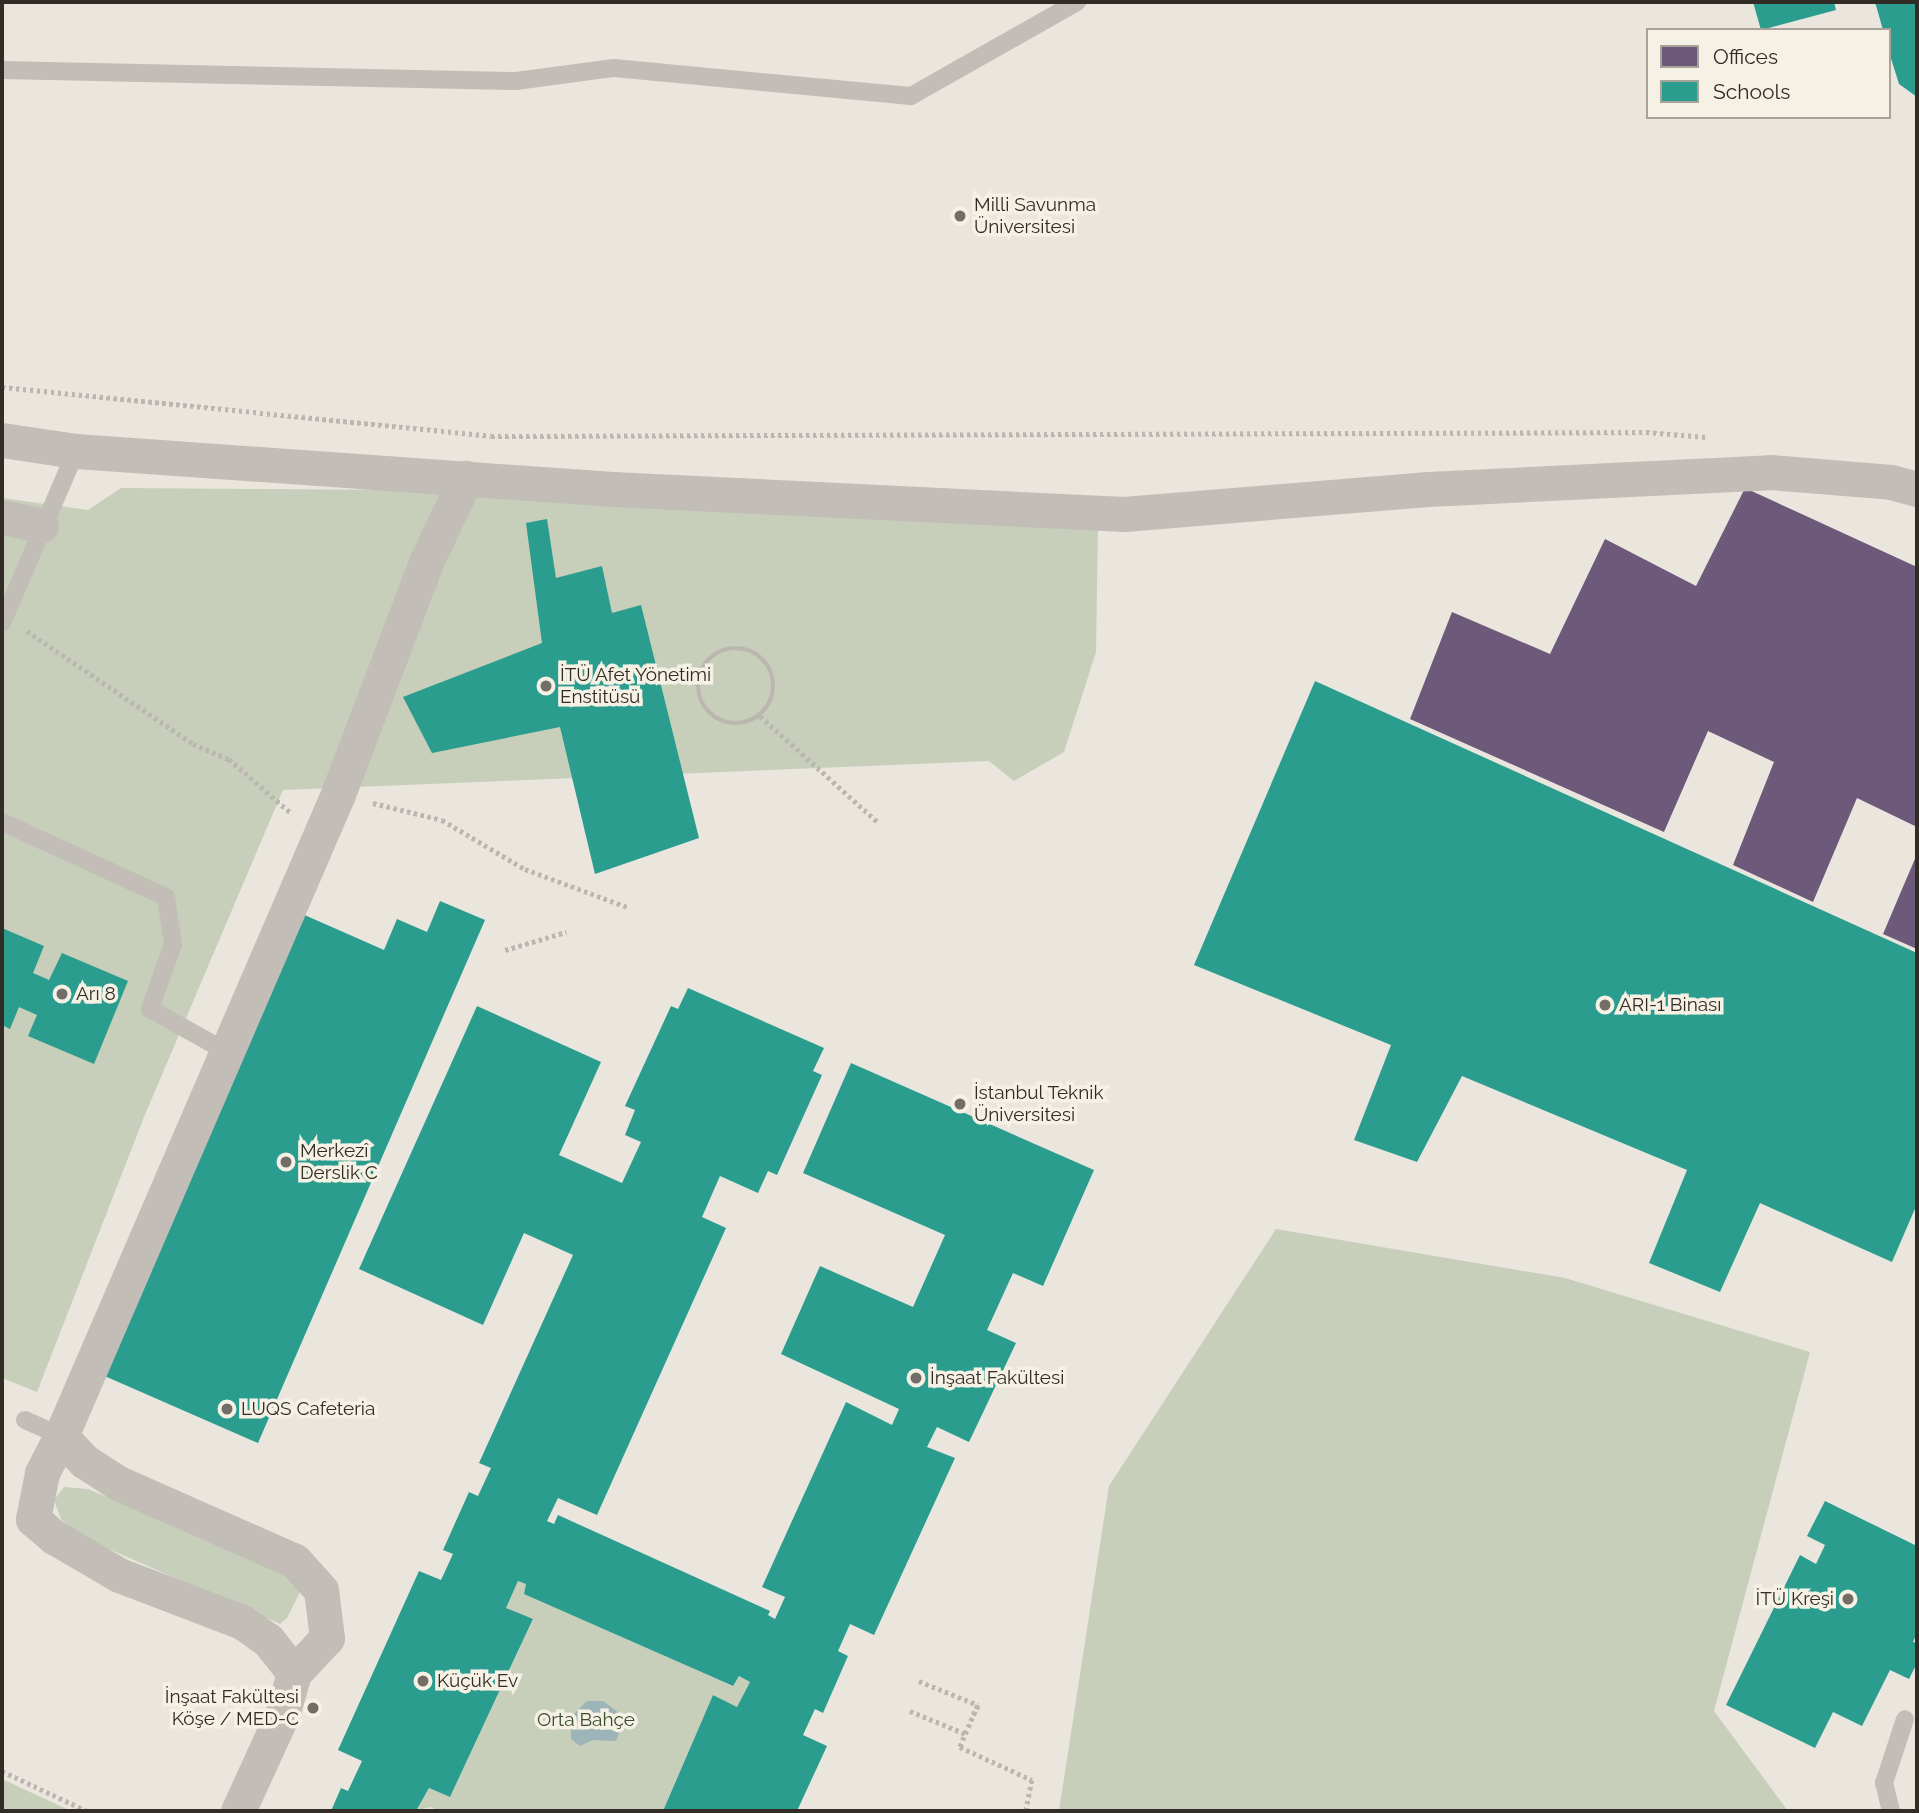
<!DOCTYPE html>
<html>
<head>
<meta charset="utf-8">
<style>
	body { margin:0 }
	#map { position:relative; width:1919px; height:1813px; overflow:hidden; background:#eae6de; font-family:Raleway,sans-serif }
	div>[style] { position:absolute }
	.green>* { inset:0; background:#c7ceba }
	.water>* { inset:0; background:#9db4b8 }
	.offices>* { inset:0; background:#6d597a }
	.schools>* { inset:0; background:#2a9d8f }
	.path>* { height:4.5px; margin-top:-2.25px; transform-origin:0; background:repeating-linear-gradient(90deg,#bbb6b0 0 3.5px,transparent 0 7px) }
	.path>.ring { margin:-2.25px; padding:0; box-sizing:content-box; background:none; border:4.5px solid #bbb6b0; border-radius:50% }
	.lane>* { height:18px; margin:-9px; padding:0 9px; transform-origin:9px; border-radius:9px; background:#c2beb7 }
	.street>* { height:35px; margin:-17.5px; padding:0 17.5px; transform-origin:17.5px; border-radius:17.5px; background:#c2beb7 }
	.dots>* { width:19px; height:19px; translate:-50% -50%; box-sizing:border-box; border:4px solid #f6f1e5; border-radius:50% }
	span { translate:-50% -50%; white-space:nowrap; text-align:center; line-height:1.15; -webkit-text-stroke:7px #f6f1e5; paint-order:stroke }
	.poi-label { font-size:19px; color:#322c27 }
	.left { translate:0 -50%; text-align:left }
	.right { translate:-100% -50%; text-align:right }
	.park-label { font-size:19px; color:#3c4d2e }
	.frame { position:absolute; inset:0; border:4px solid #322c27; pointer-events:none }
	.legend { position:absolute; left:1646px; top:28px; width:245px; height:91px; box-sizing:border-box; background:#f6f1e5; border:2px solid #a8a299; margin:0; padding:9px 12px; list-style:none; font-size:21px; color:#322c27 }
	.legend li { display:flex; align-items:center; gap:14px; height:35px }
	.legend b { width:35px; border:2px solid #a8a299 }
</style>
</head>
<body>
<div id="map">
	<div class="green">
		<i style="clip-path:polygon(121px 488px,410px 490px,1098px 525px,1096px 652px,1064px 752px,1014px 781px,989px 761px,283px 790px,144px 1117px,37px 1392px,2px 1378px,2px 498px,88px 510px)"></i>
		<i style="clip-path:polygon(1276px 1229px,1565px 1278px,1810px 1352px,1714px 1711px,1788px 1811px,1059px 1811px,1109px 1486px)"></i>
		<i style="clip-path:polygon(64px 1487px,88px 1489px,292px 1575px,300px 1592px,287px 1618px,280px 1624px,77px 1535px,61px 1519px,54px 1500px)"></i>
		<i style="clip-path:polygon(518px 1581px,526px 1584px,525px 1594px,732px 1686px,739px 1676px,750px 1682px,737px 1707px,713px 1695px,663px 1811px,439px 1811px,430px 1807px,416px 1811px,429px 1788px,450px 1797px,533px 1620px,506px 1608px)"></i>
		<i style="clip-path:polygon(2px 1779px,71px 1811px,2px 1811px)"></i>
	</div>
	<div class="water">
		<i style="clip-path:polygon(587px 1701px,603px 1701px,619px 1713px,622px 1726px,616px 1741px,593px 1740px,580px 1746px,571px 1739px,571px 1717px)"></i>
	</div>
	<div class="offices">
		<i style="clip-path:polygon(1745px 488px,1917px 567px,1917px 827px,1857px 798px,1813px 902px,1733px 865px,1774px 762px,1708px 731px,1664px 832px,1410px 719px,1452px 612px,1550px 654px,1605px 539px,1696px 586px)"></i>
		<i style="clip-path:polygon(1917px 854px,1917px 949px,1883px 934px)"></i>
	</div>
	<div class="schools">
		<i style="clip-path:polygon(1753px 2px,1834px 2px,1836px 10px,1761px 30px)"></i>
		<i style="clip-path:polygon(1875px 2px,1917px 2px,1917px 97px,1899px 84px,1889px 52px,1889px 30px,1883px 30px)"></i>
		<i style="clip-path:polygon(547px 519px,556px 578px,602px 566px,612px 613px,641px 605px,699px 838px,595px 874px,560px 727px,432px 753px,403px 697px,542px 643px,526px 523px)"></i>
		<i style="clip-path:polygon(1315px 681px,1917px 953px,1917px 1204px,1892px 1262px,1760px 1203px,1720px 1292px,1649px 1263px,1687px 1170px,1462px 1076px,1417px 1162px,1354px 1140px,1391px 1045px,1194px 965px)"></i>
		<i style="clip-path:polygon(440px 901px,485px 920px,258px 1443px,100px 1374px,300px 913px,384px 950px,397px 919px,427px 932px)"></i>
		<i style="clip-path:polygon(2px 928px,44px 946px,33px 973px,49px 980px,62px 953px,128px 981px,94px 1064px,28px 1036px,37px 1015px,19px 1007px,10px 1029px,2px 1025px)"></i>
		<i style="clip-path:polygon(688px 988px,824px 1048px,813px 1071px,822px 1075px,777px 1175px,768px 1171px,758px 1193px,720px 1176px,702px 1217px,726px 1228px,597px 1515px,558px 1498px,547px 1521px,554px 1524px,558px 1515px,770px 1611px,768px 1615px,775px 1619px,785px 1597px,762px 1587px,846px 1402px,892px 1425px,899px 1409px,781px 1354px,820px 1266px,913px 1307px,945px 1235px,803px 1173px,851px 1063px,1094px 1170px,1043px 1286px,1013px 1273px,987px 1330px,1016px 1343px,969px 1442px,937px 1427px,927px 1447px,955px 1458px,874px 1635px,850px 1624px,838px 1651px,848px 1656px,823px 1713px,815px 1709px,803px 1735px,827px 1746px,797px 1811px,663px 1811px,713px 1695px,737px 1707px,750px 1682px,739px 1676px,733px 1686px,524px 1594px,526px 1584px,518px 1581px,506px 1608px,533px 1619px,450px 1797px,429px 1788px,416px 1811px,331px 1811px,341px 1788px,348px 1791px,362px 1761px,338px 1750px,419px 1571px,441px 1580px,453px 1554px,443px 1550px,469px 1492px,478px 1496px,491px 1468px,479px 1463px,573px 1255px,524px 1233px,483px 1325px,359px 1269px,477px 1006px,601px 1062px,559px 1155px,622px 1183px,641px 1142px,625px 1135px,635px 1110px,625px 1106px,671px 1006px,678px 1009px)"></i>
		<i style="clip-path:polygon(1825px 1501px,1917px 1546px,1917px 1633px,1913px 1642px,1917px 1643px,1917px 1663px,1909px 1679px,1890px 1670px,1862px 1726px,1833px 1712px,1815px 1748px,1726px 1705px,1800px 1555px,1816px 1564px,1825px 1545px,1807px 1536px)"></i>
	</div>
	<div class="path">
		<i style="left:2px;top:387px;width:491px;rotate:5.7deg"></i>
		<i style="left:491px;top:436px;width:1155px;rotate:-0.2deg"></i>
		<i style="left:1646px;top:432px;width:60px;rotate:4.8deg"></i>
		<i style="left:27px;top:631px;width:201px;rotate:34.2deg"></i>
		<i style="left:193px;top:744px;width:39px;rotate:23deg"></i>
		<i style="left:229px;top:759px;width:84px;rotate:41.1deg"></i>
		<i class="ring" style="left:698px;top:648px;width:71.5px;height:71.5px"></i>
		<i style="left:658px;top:676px;width:40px;rotate:2.9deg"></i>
		<i style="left:760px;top:716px;width:160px;rotate:42deg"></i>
		<i style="left:373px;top:803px;width:71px;rotate:13.8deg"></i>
		<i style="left:442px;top:820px;width:96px;rotate:30.6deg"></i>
		<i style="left:525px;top:869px;width:112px;rotate:20.4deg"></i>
		<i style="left:505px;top:950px;width:64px;rotate:-16.4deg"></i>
		<i style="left:919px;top:1681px;width:64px;rotate:22.1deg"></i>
		<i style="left:910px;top:1711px;width:61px;rotate:22.3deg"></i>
		<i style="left:973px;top:1715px;width:11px;rotate:-63deg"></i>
		<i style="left:978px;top:1705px;width:46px;rotate:113.2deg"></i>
		<i style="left:960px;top:1747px;width:79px;rotate:24.6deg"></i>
		<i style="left:1032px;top:1780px;width:32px;rotate:101deg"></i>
		<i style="left:2px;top:1771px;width:94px;rotate:25.2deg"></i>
	</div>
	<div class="lane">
		<i style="left:2px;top:70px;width:514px;rotate:1.23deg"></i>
		<i style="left:516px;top:81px;width:99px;rotate:-7.6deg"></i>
		<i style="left:614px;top:68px;width:298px;rotate:5.4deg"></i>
		<i style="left:911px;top:96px;width:191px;rotate:-29.5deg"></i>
		<i style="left:2px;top:623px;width:187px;rotate:-66.7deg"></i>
		<i style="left:2px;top:822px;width:180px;rotate:24.6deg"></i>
		<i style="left:166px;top:897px;width:48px;rotate:81.5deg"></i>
		<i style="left:173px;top:944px;width:69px;rotate:109.5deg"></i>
		<i style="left:150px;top:1009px;width:86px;rotate:29.2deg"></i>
		<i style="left:25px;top:1420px;width:39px;rotate:24deg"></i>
		<i style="left:1891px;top:1811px;width:29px;rotate:-104deg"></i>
		<i style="left:1884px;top:1783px;width:67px;rotate:-71.8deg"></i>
	</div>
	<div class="street">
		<i style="left:2px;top:440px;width:75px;rotate:8.5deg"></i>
		<i style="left:76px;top:451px;width:538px;rotate:4.05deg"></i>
		<i style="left:613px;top:489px;width:512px;rotate:2.8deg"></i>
		<i style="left:1124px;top:514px;width:305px;rotate:-4.7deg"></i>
		<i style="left:1428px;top:489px;width:342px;rotate:-2.8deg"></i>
		<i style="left:1770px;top:472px;width:121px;rotate:4.7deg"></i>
		<i style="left:1891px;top:482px;width:27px;rotate:15deg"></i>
		<i style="left:2px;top:517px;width:40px;rotate:12deg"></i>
		<i style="left:61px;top:1436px;width:42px;rotate:117.2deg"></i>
		<i style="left:42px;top:1473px;width:47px;rotate:101.1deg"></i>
		<i style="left:33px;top:1519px;width:28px;rotate:41deg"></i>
		<i style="left:54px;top:1537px;width:75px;rotate:30.3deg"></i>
		<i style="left:119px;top:1575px;width:132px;rotate:20.9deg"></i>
		<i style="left:242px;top:1622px;width:32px;rotate:35deg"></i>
		<i style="left:268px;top:1640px;width:42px;rotate:51.8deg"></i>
		<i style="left:238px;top:1811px;width:106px;rotate:-65.4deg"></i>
		<i style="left:282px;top:1715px;width:44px;rotate:-74.1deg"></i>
		<i style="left:294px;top:1673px;width:48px;rotate:-46.7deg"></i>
		<i style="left:327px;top:1638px;width:48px;rotate:-97.1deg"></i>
		<i style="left:321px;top:1590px;width:39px;rotate:-132deg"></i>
		<i style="left:295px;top:1561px;width:193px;rotate:-156.2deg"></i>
		<i style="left:118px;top:1483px;width:40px;rotate:-147.1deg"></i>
		<i style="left:84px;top:1461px;width:34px;rotate:-133deg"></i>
		<i style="left:61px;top:1436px;width:699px;rotate:-66.66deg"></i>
		<i style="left:338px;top:794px;width:250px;rotate:-69.2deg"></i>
		<i style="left:427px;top:560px;width:91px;rotate:-64.6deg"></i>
	</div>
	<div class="dots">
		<i style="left:960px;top:216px;background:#726d67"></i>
		<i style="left:546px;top:686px;background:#726d67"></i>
		<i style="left:62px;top:994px;background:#726d67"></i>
		<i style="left:1605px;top:1005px;background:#726d67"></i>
		<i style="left:960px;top:1104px;background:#726d67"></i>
		<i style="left:286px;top:1162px;background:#726d67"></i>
		<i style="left:916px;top:1378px;background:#726d67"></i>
		<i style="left:227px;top:1409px;background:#726d67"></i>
		<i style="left:1848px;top:1599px;background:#726d67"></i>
		<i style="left:423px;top:1681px;background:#726d67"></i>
		<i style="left:313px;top:1708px;background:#726d67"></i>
	</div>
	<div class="poi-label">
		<span class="left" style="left:974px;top:216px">Milli Savunma<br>Üniversitesi</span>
		<span class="left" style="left:560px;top:686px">İTÜ Afet Yönetimi<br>Enstitüsü</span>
		<span class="left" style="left:76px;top:994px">Arı 8</span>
		<span class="left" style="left:1619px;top:1005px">ARI-1 Binası</span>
		<span class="left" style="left:974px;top:1104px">İstanbul Teknik<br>Üniversitesi</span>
		<span class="left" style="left:300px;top:1162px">Merkezî<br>Derslik C</span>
		<span class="left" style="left:930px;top:1378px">İnşaat Fakültesi</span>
		<span class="left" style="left:241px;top:1409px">LUQS Cafeteria</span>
		<span class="right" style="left:1834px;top:1599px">İTÜ Kreşi</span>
		<span class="left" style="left:437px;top:1681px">Küçük Ev</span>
		<span class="right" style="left:299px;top:1708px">İnşaat Fakültesi<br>Köşe / MED-C</span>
	</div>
	<div class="park-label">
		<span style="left:586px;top:1720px">Orta Bahçe</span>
	</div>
	<div class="frame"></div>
	<ul class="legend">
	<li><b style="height:19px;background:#6d597a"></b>Offices</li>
	<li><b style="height:19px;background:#2a9d8f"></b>Schools</li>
	</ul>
</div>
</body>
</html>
